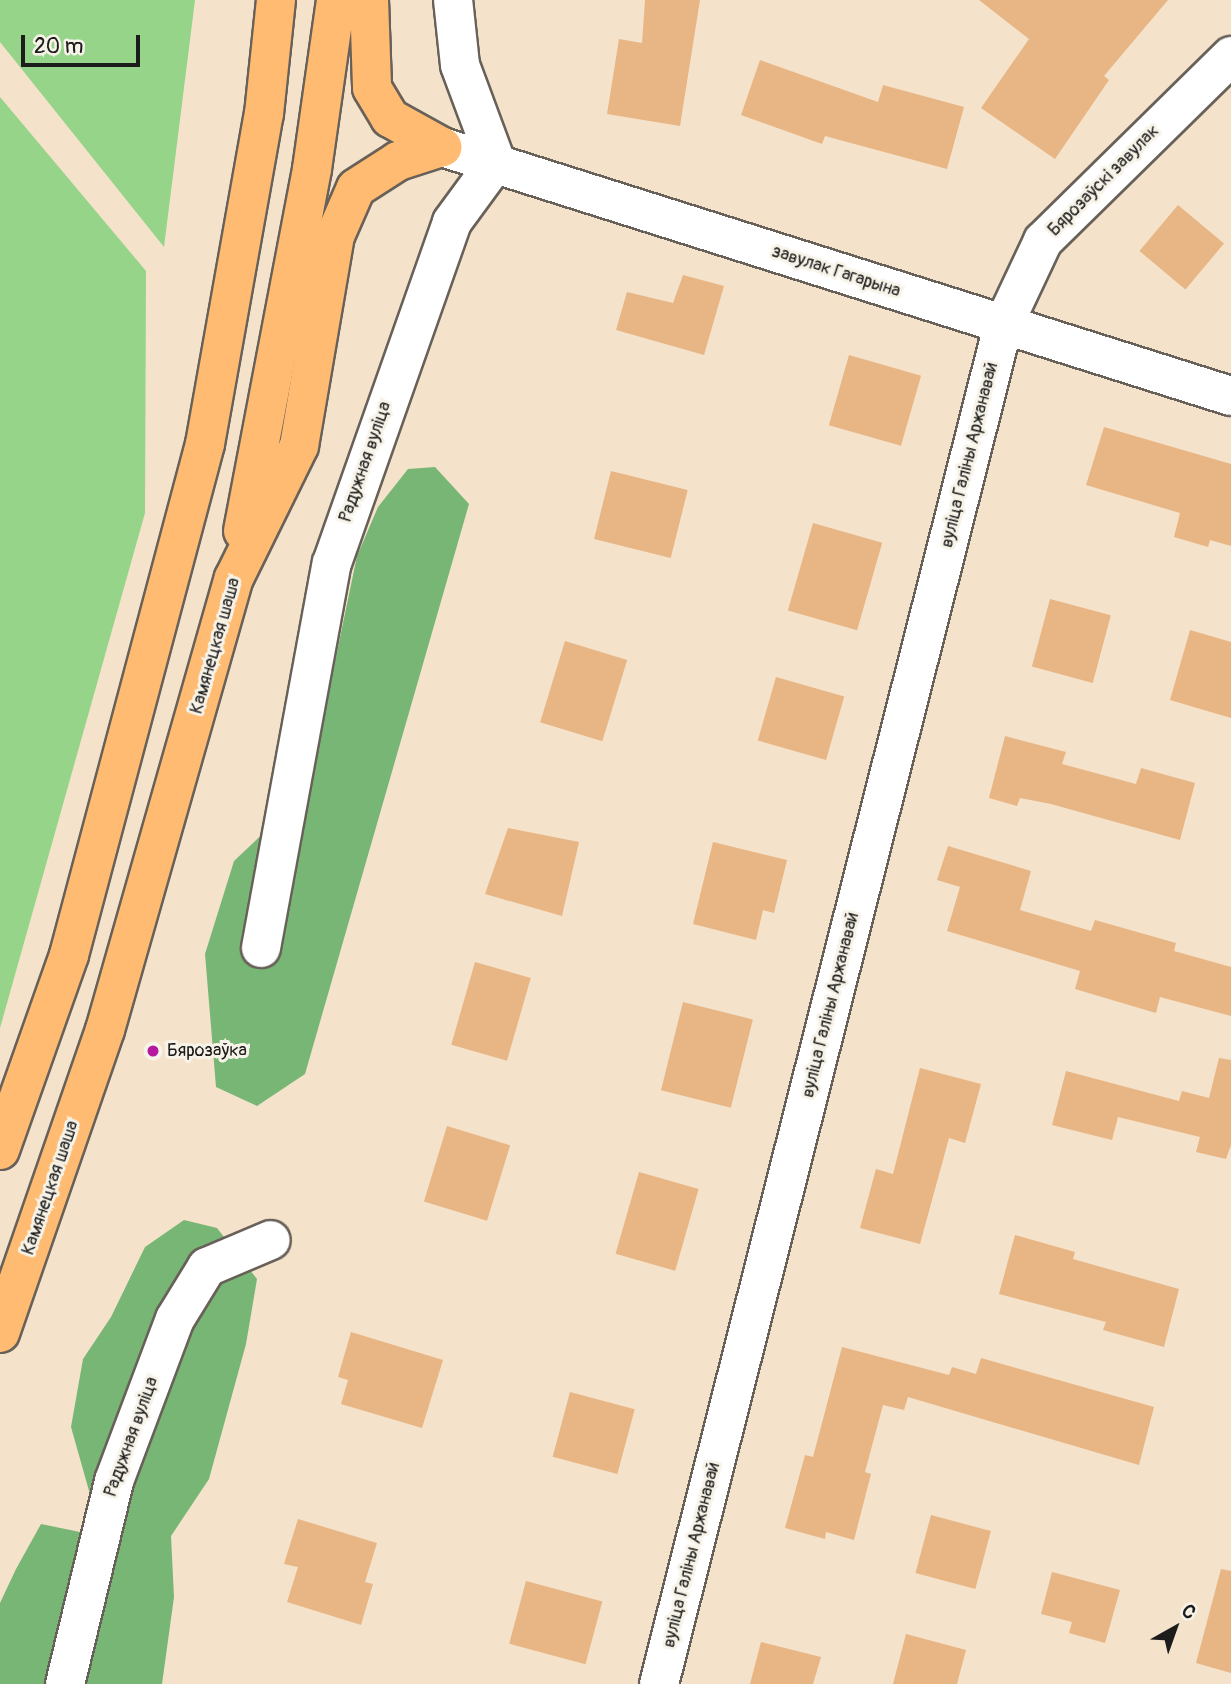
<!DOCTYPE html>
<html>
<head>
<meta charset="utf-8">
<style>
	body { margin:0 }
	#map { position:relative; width:1231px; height:1684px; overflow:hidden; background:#f4e2ca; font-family:Pangolin,sans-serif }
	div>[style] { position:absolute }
	.green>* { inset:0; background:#96d48a }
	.forest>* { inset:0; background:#78b676 }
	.building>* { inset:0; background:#e8b685; transform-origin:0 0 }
	.roads { filter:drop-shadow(2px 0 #686159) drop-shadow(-2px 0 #686159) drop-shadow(0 2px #686159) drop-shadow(0 -2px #686159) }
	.minor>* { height:38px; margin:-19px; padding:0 19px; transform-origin:19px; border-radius:19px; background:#fff }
	.major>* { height:38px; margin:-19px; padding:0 19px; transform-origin:19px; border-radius:19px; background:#ffbb71 }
	.dots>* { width:19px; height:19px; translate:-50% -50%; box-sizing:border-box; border:4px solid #f7f3e8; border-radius:50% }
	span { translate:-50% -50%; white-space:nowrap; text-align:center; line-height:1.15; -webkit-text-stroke:6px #f7f3e8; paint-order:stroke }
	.street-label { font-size:18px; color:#1c1c1c }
	.poi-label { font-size:18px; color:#1c1c1c }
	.left { translate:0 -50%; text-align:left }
	.north { position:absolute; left:1140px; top:1593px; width:70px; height:70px; -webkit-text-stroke:5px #f7f3e8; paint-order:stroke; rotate:40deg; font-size:19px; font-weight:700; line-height:28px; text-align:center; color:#1c1c1c }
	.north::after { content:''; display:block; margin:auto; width:24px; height:32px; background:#1c1c1c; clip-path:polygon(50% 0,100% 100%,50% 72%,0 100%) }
	.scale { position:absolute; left:21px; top:35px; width:119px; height:32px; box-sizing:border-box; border:4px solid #1c1c1c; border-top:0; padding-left:9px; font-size:21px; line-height:24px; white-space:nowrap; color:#1c1c1c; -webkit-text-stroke:5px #f7f3e8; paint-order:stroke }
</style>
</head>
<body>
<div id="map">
	<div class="green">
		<i style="clip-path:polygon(0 0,195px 0,164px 247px,0 42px)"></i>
		<i style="clip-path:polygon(0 97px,146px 271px,145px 513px,0 1028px)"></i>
	</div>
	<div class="forest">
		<i style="clip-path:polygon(435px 467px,469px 504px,305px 1074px,257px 1106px,216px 1087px,205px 954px,234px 861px,308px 791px,357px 556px,378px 507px,408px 469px)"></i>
		<i style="clip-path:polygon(184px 1220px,217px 1228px,257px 1279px,246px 1344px,209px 1479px,171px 1536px,174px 1597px,162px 1684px,0 1684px,0 1603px,16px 1569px,41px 1524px,80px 1532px,93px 1505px,71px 1427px,83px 1359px,111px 1317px,145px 1247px)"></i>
	</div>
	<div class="building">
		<i style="clip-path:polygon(645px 0,700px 0,680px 126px,607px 114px,619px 39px,642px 43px)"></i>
		<i style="clip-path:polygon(979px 0,1168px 0,1104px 76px,1109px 80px,1055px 159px,981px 108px,1029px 39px)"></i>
		<i style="clip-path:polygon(760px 60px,878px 102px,883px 85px,964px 107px,947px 169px,825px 136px,822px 144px,741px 115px)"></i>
		<i style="left:1178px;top:205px;width:60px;height:60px;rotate:40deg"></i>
		<i style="clip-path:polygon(683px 275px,724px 286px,704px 355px,616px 330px,627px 292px,673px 303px)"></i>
		<i style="left:849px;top:355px;width:75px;height:73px;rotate:16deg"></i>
		<i style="clip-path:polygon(1104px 427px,1231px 464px,1231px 546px,1210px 540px,1208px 547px,1174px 537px,1180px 513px,1086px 485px)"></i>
		<i style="left:611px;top:471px;width:79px;height:70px;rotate:14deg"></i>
		<i style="left:813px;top:523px;width:72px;height:91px;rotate:16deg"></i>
		<i style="left:1050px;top:599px;width:63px;height:70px;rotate:15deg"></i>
		<i style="clip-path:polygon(1190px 630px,1231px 642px,1231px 718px,1170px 700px)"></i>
		<i style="left:565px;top:641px;width:65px;height:85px;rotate:17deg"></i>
		<i style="left:776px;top:677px;width:71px;height:66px;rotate:16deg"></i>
		<i style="clip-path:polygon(1005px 736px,1066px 752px,1062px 764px,1136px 784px,1141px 768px,1195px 783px,1180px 840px,1051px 804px,1020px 798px,1017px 806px,989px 798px)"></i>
		<i style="clip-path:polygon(508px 828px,579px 842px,562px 916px,485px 894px)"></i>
		<i style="clip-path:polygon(713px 842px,787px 860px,774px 913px,763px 910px,756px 940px,693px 924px)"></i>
		<i style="clip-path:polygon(948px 846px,1031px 871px,1020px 910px,1091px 931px,1095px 920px,1176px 943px,1174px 951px,1231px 967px,1231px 1016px,1160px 997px,1156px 1013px,1075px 989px,1080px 971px,947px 931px,960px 887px,937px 880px)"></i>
		<i style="left:475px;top:962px;width:58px;height:86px;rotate:16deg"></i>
		<i style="left:683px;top:1002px;width:72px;height:91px;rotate:14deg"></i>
		<i style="clip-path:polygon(1219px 1058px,1231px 1060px,1231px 1145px,1226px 1159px,1196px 1152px,1200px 1137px,1118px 1117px,1112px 1140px,1052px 1125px,1066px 1071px,1179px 1101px,1182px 1091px,1209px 1098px)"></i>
		<i style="clip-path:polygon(920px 1068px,981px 1084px,965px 1143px,949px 1138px,920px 1244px,860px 1228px,876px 1169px,893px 1174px)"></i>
		<i style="left:447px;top:1126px;width:66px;height:79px;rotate:17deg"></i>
		<i style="left:639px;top:1172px;width:62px;height:85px;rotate:16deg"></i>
		<i style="clip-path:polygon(1015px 1235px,1075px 1252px,1073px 1259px,1179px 1289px,1164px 1347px,1103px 1330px,1106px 1322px,999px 1294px)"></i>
		<i style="clip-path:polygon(351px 1332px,443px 1360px,422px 1428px,341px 1404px,348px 1380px,338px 1377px)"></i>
		<i style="clip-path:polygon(842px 1347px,949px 1375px,952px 1367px,976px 1374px,981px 1358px,1154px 1407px,1139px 1465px,908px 1397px,904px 1410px,883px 1405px,865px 1472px,871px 1474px,854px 1540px,826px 1532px,825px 1539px,785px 1528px,805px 1455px,813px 1457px)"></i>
		<i style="left:570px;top:1392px;width:67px;height:67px;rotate:15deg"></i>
		<i style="left:931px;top:1515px;width:62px;height:60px;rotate:15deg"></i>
		<i style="clip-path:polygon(298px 1519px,377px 1543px,365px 1582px,373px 1584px,361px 1625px,287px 1602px,298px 1567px,284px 1564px)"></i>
		<i style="clip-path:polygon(1221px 1569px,1231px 1571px,1231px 1673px,1196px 1663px)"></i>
		<i style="clip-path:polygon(1052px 1572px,1120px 1590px,1105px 1643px,1069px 1633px,1072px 1622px,1041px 1614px)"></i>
		<i style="left:526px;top:1581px;width:79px;height:65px;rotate:15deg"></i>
		<i style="clip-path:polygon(906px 1634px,966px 1650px,957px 1684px,893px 1684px)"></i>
		<i style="clip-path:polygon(761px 1642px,821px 1657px,813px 1684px,750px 1684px)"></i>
	</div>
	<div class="roads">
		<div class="minor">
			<i style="left:442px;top:147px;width:827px;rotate:17.52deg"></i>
			<i style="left:261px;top:948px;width:391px;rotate:-79.6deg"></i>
			<i style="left:332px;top:563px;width:361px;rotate:-70.6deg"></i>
			<i style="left:452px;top:222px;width:74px;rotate:-53.7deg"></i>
			<i style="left:496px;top:162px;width:103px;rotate:-110.4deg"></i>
			<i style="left:460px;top:65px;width:65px;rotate:-96.1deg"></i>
			<i style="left:65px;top:1684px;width:209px;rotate:-76.4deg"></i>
			<i style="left:114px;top:1481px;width:173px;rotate:-69.4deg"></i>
			<i style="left:175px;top:1319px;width:61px;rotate:-58.4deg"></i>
			<i style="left:207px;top:1267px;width:69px;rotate:-22.9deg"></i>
			<i style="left:659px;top:1684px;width:1401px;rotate:-75.79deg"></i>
			<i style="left:1003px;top:326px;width:94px;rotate:-64.8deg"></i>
			<i style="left:1043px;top:241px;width:264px;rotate:-44.5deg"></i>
		</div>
		<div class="major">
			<i style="left:369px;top:0;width:88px;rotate:88deg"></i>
			<i style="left:372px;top:88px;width:35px;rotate:59deg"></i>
			<i style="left:390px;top:118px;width:60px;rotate:29.1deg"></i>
			<i style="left:243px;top:531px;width:369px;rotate:-79.2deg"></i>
			<i style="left:312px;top:169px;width:171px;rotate:-81.9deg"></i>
			<i style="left:0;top:1150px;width:207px;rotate:-70.5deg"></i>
			<i style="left:69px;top:955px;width:529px;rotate:-75.1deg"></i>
			<i style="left:205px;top:444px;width:335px;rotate:-79.9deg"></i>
			<i style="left:264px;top:114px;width:115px;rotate:-84deg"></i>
			<i style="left:0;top:1333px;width:321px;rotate:-70.9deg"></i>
			<i style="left:105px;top:1030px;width:470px;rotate:-74.1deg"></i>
			<i style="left:234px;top:578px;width:147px;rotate:-63.8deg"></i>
			<i style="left:299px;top:446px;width:213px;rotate:-80.3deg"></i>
			<i style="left:335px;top:236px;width:52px;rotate:-66.4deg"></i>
			<i style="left:356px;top:188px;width:50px;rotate:-32.7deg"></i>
			<i style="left:398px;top:161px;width:46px;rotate:-17.7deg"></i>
		</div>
	</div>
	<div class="dots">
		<i style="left:153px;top:1051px;background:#b5179e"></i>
	</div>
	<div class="street-label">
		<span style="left:1104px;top:181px;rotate:-45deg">Бярозаўскі завулак</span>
		<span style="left:836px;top:272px;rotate:18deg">завулак Гагарына</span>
		<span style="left:970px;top:455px;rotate:-76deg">вуліца Галіны Аржанавай</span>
		<span style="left:366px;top:462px;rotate:-71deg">Радужная вуліца</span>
		<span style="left:216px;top:646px;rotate:-74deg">Камянецкая шаша</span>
		<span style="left:831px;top:1005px;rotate:-76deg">вуліца Галіны Аржанавай</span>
		<span style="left:51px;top:1188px;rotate:-71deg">Камянецкая шаша</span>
		<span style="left:132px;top:1437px;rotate:-70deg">Радужная вуліца</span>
		<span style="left:692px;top:1555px;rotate:-76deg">вуліца Галіны Аржанавай</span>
	</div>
	<div class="poi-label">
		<span class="left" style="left:167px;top:1051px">Бярозаўка</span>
	</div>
	<div class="north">С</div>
	<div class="scale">20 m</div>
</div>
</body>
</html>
